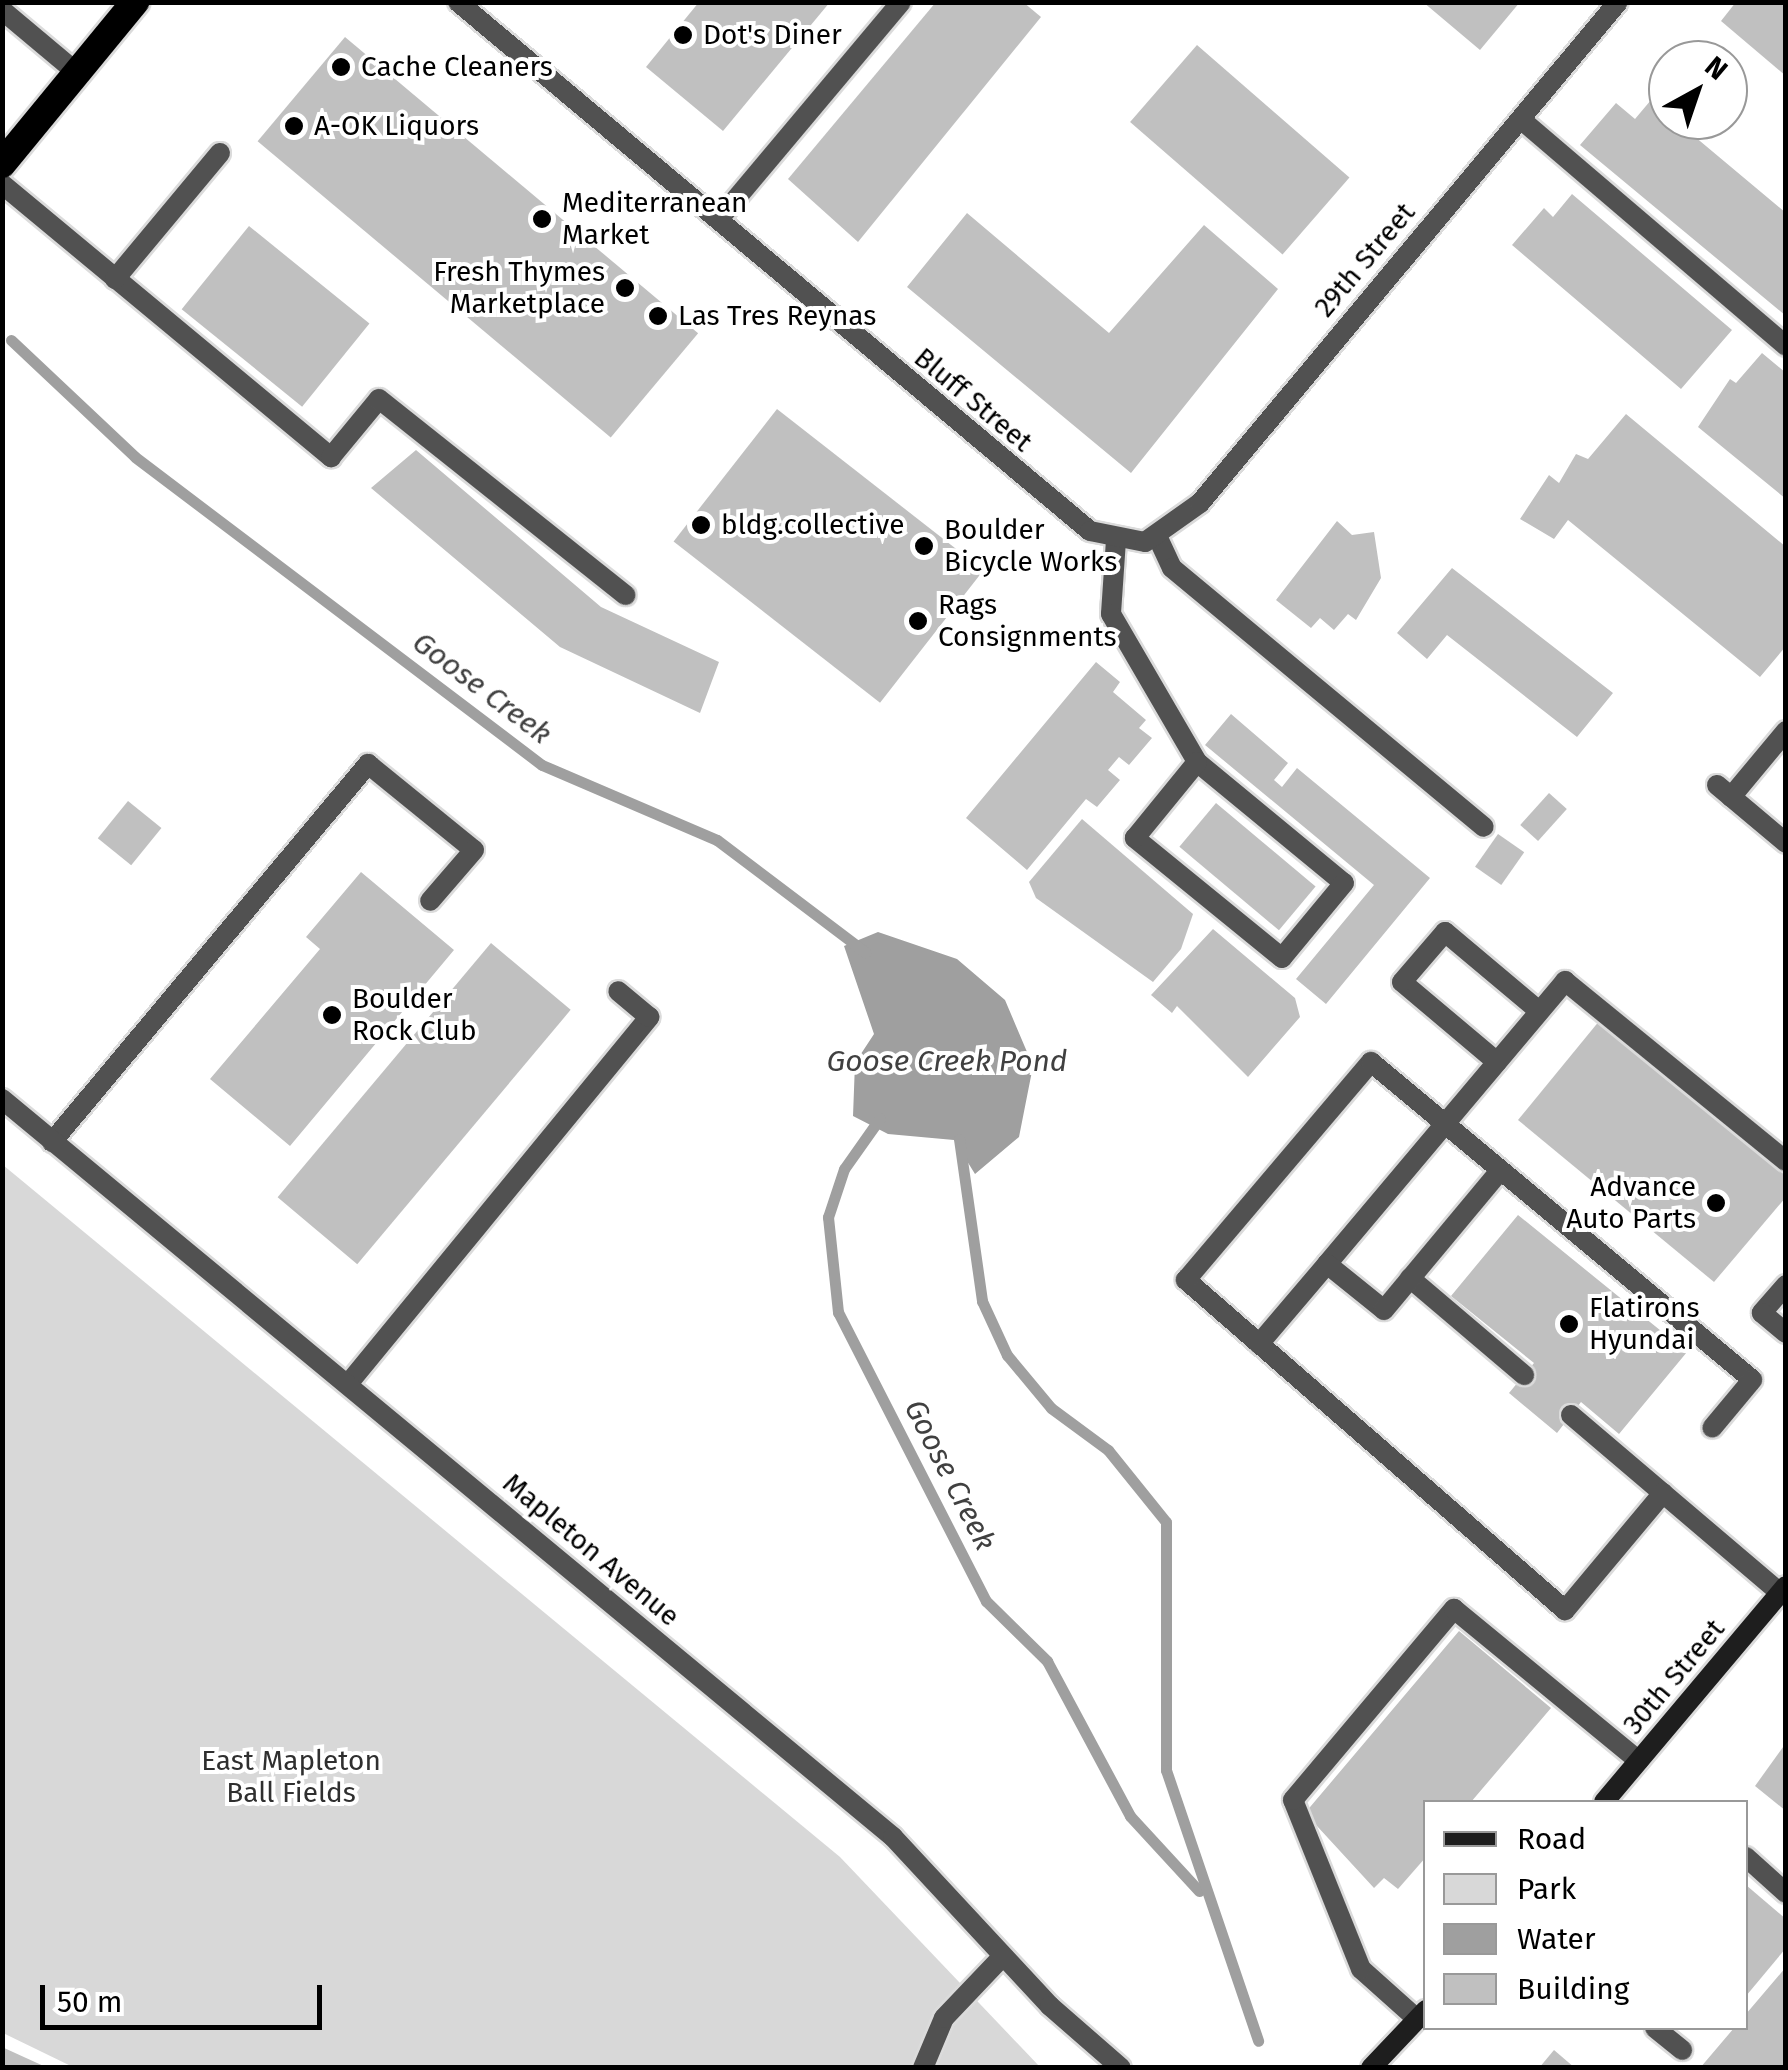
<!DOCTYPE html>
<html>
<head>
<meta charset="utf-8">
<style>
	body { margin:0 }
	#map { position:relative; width:1788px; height:2070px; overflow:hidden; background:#fff; font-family:"Fira Sans",sans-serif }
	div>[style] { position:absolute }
	.green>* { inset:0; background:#d8d8d8 }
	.water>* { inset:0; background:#9f9f9f }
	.stream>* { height:11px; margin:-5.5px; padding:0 5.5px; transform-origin:5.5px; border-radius:5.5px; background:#9f9f9f }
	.building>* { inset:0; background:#c0c0c0; transform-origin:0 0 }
	.roads { filter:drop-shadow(2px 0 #dbdbdb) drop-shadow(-2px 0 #dbdbdb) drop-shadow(0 2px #dbdbdb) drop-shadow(0 -2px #dbdbdb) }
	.service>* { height:20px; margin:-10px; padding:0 10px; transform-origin:10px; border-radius:10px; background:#515151 }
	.minor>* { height:20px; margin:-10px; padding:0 10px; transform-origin:10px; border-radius:10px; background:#515151 }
	.tertiary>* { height:20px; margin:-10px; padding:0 10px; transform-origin:10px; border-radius:10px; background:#515151 }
	.secondary>* { height:20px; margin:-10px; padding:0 10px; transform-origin:10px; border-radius:10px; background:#1e1e1e }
	.trunk>* { height:28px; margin:-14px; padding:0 14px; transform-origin:14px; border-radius:14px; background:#000 }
	.dots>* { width:28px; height:28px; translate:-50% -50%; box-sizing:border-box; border:5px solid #fff; border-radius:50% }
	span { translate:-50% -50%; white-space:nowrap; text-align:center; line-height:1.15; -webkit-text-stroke:8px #fff; paint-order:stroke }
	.poi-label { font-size:28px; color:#000 }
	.left { translate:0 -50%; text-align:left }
	.right { translate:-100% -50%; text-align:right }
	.street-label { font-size:28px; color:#000 }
	.park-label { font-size:28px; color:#2f2f2f }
	.water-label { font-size:30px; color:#404040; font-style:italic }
	.frame { position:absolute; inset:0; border:5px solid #000; pointer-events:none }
	.legend { position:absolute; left:1423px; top:1800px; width:325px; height:230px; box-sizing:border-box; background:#fff; border:2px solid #999; margin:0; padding:12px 18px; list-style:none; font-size:30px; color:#000 }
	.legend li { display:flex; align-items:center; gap:20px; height:50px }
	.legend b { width:50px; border:2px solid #999 }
	.north { position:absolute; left:1648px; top:40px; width:100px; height:100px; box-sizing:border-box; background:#fff; border:2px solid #999; border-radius:50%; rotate:40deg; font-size:28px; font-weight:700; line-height:40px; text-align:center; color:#000 }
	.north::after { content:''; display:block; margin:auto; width:35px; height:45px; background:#000; clip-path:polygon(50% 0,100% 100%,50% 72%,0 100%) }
	.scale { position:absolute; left:40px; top:1985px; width:282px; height:45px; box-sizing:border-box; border:5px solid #000; border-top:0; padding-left:12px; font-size:30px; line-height:35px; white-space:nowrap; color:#000; -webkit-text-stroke:8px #fff; paint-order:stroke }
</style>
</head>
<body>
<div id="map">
	<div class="green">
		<i style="clip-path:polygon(3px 1165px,840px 1857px,1040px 2067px,75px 2068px,3px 2033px)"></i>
	</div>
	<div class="water">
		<i style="clip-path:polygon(878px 932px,957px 959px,1005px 1000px,1033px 1066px,1019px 1137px,975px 1174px,954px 1140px,888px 1134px,853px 1116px,855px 1063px,874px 1034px,844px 946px)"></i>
	</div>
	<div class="stream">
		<i style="left:11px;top:340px;width:170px;rotate:43.3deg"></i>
		<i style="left:135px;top:457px;width:510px;rotate:37.12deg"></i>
		<i style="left:542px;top:765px;width:190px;rotate:23.2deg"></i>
		<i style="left:717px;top:840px;width:186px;rotate:37.1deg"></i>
		<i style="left:880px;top:1118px;width:62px;rotate:125.2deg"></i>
		<i style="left:844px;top:1169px;width:51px;rotate:108.4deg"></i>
		<i style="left:828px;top:1217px;width:96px;rotate:84deg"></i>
		<i style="left:838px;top:1312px;width:325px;rotate:62.9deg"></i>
		<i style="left:986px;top:1601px;width:86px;rotate:44.5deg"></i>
		<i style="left:1047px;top:1661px;width:176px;rotate:61.8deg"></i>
		<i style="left:1130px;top:1816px;width:102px;rotate:47.4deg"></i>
		<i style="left:959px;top:1139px;width:164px;rotate:81.9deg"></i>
		<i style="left:982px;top:1301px;width:60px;rotate:65.2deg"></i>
		<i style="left:1007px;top:1355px;width:69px;rotate:50.3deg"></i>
		<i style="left:1051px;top:1408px;width:71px;rotate:36.4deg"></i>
		<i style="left:1108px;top:1450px;width:92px;rotate:51.1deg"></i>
		<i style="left:1166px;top:1522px;width:248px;rotate:90deg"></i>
		<i style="left:1166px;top:1770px;width:286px;rotate:71.2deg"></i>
	</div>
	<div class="building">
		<i style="clip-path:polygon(699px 2px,830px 2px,723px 131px,646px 67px)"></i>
		<i style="clip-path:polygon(936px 2px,1023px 2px,1041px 17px,858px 242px,788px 179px)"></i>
		<i style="clip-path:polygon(1423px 2px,1520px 2px,1480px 50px)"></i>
		<i style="clip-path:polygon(1736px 2px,1786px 2px,1786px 76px,1721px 21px)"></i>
		<i style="left:345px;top:37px;width:461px;height:136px;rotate:40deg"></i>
		<i style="left:1197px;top:45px;width:202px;height:102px;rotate:41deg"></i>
		<i style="clip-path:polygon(1651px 100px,1786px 213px,1786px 316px,1580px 145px,1616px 103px,1635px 119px)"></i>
		<i style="clip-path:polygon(1572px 194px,1732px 330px,1681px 389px,1512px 245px,1544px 208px,1553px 217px)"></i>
		<i style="clip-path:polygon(967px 213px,1109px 333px,1204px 225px,1278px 289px,1131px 473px,907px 287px)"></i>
		<i style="left:249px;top:226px;width:155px;height:107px;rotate:39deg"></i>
		<i style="clip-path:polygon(1762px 353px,1786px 373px,1786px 499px,1698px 427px,1730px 379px,1736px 383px)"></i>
		<i style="left:777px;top:409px;width:262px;height:168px;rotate:38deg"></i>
		<i style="clip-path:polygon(1626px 414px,1786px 547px,1786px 646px,1760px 677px,1568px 520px,1554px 539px,1520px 519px,1549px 475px,1559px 483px,1576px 454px,1588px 459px)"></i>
		<i style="clip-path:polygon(416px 450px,601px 607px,719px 662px,700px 713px,560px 647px,371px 488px)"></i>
		<i style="clip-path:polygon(1337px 521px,1352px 535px,1374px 532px,1381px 578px,1356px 620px,1348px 614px,1334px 630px,1320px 618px,1311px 628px,1276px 600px)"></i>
		<i style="clip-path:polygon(1452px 568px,1613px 693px,1577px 737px,1447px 635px,1427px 659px,1397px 633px)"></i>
		<i style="clip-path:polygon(1096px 662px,1120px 682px,1113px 692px,1146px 720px,1139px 728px,1152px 738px,1129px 765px,1119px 757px,1108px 770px,1120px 780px,1097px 807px,1086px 799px,1027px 870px,966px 818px)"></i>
		<i style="clip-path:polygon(1231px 714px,1288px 763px,1274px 780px,1282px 787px,1297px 768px,1430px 878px,1326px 1004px,1296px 979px,1374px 885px,1205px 745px)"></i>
		<i style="left:1549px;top:793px;width:24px;height:43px;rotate:42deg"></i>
		<i style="left:128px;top:801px;width:43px;height:48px;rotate:39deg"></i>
		<i style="left:1216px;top:803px;width:130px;height:57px;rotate:40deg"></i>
		<i style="clip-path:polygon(1082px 819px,1193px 914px,1181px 949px,1153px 982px,1036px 898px,1029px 882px)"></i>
		<i style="left:1498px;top:834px;width:32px;height:40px;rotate:35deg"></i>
		<i style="clip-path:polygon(361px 872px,454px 950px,290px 1146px,210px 1079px,320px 949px,306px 937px)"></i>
		<i style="clip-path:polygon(1213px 929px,1295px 998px,1300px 1017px,1248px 1077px,1177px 1006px,1172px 1013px,1151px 995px)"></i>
		<i style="left:491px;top:943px;width:104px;height:332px;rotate:40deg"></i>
		<i style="clip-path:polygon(1600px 1020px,1786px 1176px,1786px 1197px,1714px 1282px,1518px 1120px)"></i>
		<i style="clip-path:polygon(1518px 1215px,1687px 1352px,1619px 1434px,1581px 1402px,1557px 1433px,1509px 1393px,1534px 1363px,1451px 1296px)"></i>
		<i style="clip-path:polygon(1459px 1631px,1551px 1708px,1471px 1802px,1426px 1802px,1426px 1857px,1398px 1889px,1384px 1878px,1374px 1888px,1305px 1813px)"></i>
		<i style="clip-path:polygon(1786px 1743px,1786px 1811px,1755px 1786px)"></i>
		<i style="clip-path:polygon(1746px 1885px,1786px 1919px,1786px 1948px,1746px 1996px)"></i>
		<i style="clip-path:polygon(1786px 1967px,1786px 2068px,1700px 2068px,1734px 2028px,1746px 2028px,1746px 2014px)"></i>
		<i style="clip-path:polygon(2px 2047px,48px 2068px,2px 2068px)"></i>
		<i style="clip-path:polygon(1554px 2050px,1575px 2068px,1539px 2068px)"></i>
	</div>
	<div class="roads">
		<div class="service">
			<i style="left:2px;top:10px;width:98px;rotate:40deg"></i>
			<i style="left:1524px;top:122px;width:345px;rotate:40.5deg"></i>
			<i style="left:2px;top:184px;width:428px;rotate:39.7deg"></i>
			<i style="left:331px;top:457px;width:75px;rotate:-50.4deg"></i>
			<i style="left:379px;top:399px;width:315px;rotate:38.5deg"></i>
			<i style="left:719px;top:219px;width:283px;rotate:-50deg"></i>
			<i style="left:115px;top:279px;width:164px;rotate:-50.2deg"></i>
			<i style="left:1158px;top:538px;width:33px;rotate:65deg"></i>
			<i style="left:1172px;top:568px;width:405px;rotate:39.7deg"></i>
			<i style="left:1116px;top:540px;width:74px;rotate:93.9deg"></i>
			<i style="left:1111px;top:614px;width:171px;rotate:59.8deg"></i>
			<i style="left:1197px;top:762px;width:190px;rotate:39.5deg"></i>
			<i style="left:1344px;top:883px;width:97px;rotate:129.6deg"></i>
			<i style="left:1282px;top:958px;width:190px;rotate:-140.8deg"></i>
			<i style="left:1135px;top:838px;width:98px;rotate:-50.8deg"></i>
			<i style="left:1731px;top:797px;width:86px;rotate:-50.2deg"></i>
			<i style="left:1497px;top:1062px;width:124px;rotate:-139.9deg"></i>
			<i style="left:1402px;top:982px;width:66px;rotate:-49.3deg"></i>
			<i style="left:1445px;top:932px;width:123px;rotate:40deg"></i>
			<i style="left:52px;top:1142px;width:493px;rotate:-50.1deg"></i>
			<i style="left:368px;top:764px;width:136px;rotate:39.1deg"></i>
			<i style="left:474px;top:850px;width:67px;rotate:130.8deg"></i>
			<i style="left:1327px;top:1264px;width:370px;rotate:-49.9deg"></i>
			<i style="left:1565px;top:981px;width:285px;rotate:39.2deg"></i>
			<i style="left:1410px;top:1278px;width:150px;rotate:40.4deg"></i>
			<i style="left:1786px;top:1285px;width:37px;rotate:131deg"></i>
			<i style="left:1762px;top:1313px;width:31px;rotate:40deg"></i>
			<i style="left:1259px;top:1344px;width:105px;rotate:-49.6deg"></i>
			<i style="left:1327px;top:1264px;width:73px;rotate:38.9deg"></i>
			<i style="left:1384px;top:1310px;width:181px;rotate:-50.2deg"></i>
			<i style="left:348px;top:1384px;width:475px;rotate:-50.6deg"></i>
			<i style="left:649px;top:1017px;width:40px;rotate:-140deg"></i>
			<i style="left:1571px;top:1415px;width:275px;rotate:40.4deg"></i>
			<i style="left:1663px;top:1493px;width:153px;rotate:129.9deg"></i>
			<i style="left:1565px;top:1610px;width:503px;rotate:-138.95deg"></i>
			<i style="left:1186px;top:1280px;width:286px;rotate:-49.7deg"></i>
			<i style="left:1371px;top:1062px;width:496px;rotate:39.8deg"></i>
			<i style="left:1752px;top:1380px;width:62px;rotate:129.8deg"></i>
			<i style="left:1746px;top:1857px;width:54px;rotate:42deg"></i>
			<i style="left:1417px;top:2019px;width:75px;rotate:-138.2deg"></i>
			<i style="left:1361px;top:1969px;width:182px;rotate:-111.9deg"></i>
			<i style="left:1293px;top:1800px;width:250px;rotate:-49.9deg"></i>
			<i style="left:1454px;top:1609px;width:239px;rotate:39.4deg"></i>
			<i style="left:1655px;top:2028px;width:35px;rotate:39deg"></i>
			<i style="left:923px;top:2068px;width:54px;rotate:-67.2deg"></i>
			<i style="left:944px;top:2018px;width:84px;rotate:-46.4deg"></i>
		</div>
		<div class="minor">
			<i style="left:458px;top:2px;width:824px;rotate:39.93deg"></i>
			<i style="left:1090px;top:531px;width:56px;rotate:11.3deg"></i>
			<i style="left:1145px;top:542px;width:67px;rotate:-35.3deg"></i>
			<i style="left:1200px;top:503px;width:652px;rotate:-50.16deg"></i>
			<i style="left:1717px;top:785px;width:90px;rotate:40deg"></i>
		</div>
		<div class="tertiary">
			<i style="left:2px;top:1099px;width:1157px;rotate:39.63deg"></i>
			<i style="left:893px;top:1837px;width:231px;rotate:47.1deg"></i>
			<i style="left:1050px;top:2006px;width:94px;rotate:41.1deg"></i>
		</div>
		<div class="secondary">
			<i style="left:1604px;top:1802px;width:282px;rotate:-49.9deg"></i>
			<i style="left:1371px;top:2068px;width:80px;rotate:-46.5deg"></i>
		</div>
		<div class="trunk">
			<i style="left:2px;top:164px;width:210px;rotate:-50.6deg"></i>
		</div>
	</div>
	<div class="dots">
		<i style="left:683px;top:35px;background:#000"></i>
		<i style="left:341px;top:67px;background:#000"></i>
		<i style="left:294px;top:126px;background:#000"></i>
		<i style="left:542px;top:219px;background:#000"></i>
		<i style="left:625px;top:288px;background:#000"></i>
		<i style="left:658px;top:316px;background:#000"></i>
		<i style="left:701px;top:525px;background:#000"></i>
		<i style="left:924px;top:546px;background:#000"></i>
		<i style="left:918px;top:621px;background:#000"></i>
		<i style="left:332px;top:1015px;background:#000"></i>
		<i style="left:1716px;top:1203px;background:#000"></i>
		<i style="left:1569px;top:1324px;background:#000"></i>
	</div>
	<div class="poi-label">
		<span class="left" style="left:703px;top:35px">Dot's Diner</span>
		<span class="left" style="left:361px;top:67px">Cache Cleaners</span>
		<span class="left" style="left:314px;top:126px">A-OK Liquors</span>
		<span class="left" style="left:562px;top:219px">Mediterranean<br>Market</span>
		<span class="right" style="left:605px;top:288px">Fresh Thymes<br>Marketplace</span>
		<span class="left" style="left:678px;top:316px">Las Tres Reynas</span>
		<span class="left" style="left:721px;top:525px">bldg.collective</span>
		<span class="left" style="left:944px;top:546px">Boulder<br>Bicycle Works</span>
		<span class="left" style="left:938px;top:621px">Rags<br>Consignments</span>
		<span class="left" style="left:352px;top:1015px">Boulder<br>Rock Club</span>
		<span class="right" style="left:1696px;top:1203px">Advance<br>Auto Parts</span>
		<span class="left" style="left:1589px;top:1324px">Flatirons<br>Hyundai</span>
	</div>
	<div class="street-label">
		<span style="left:1365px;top:260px;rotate:-50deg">29th Street</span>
		<span style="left:973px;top:400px;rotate:40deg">Bluff Street</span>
		<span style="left:591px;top:1550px;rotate:40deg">Mapleton Avenue</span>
		<span style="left:1674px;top:1677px;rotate:-50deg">30th Street</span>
	</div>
	<div class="park-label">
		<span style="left:291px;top:1777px">East Mapleton<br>Ball Fields</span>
	</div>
	<div class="water-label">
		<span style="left:482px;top:688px;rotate:37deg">Goose Creek</span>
		<span style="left:947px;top:1061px">Goose Creek Pond</span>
		<span style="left:950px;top:1475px;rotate:63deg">Goose Creek</span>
	</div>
	<div class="frame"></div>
	<ul class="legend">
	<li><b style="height:12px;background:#1e1e1e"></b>Road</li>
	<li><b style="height:28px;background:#d8d8d8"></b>Park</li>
	<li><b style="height:28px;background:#9f9f9f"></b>Water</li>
	<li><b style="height:28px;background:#c0c0c0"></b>Building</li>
	</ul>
	<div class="north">N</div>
	<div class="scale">50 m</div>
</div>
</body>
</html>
